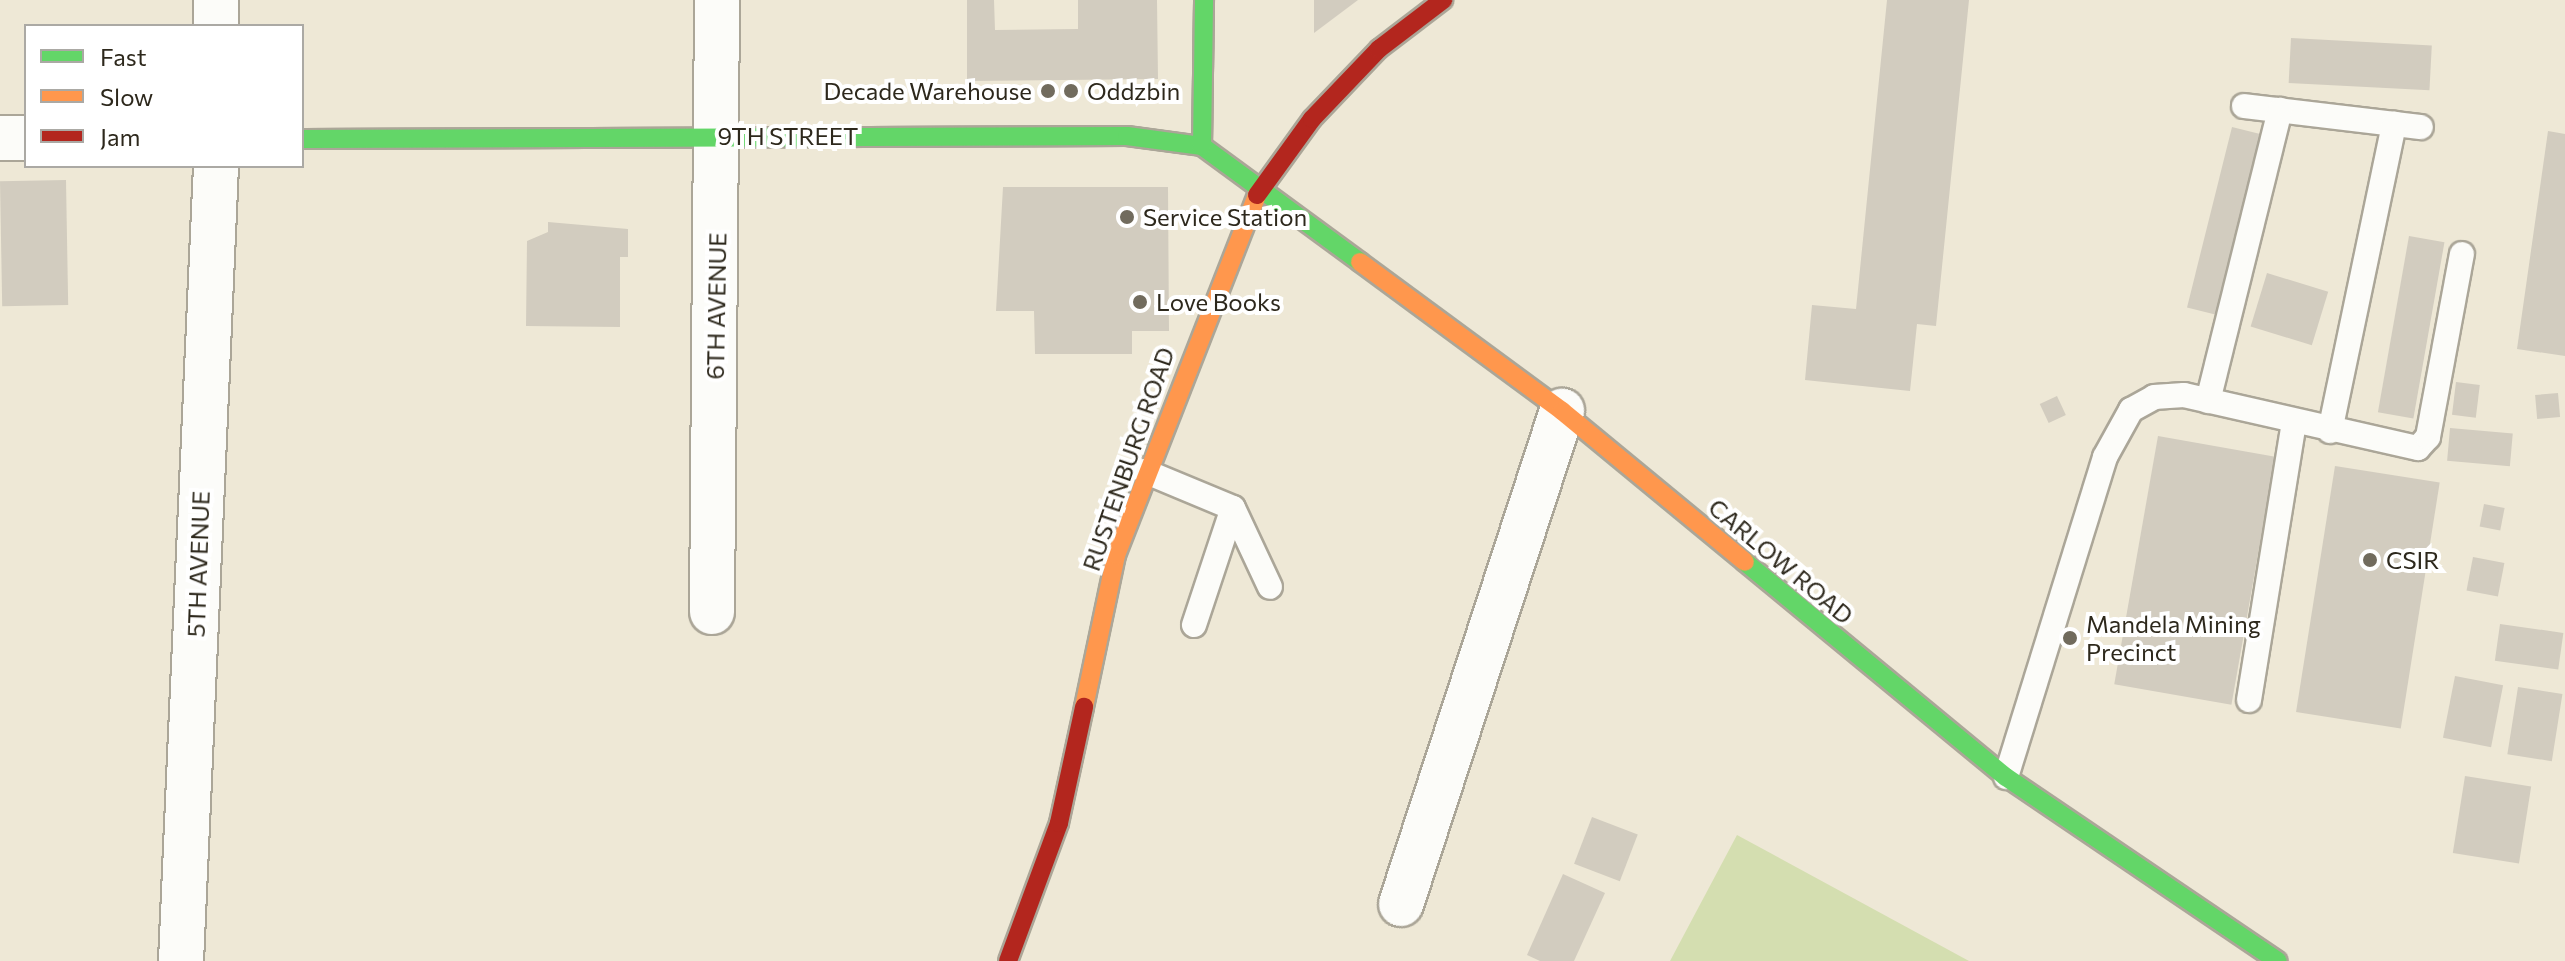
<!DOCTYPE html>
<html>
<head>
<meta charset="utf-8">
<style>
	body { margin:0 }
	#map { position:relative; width:2565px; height:961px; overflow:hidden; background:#eee8d6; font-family:Commissioner,sans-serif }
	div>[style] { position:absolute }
	.green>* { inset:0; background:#d4deb0 }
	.building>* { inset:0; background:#d2ccbf; transform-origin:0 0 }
	.roads { filter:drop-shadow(2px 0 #aba698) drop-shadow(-2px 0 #aba698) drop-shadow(0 2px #aba698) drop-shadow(0 -2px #aba698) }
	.lane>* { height:24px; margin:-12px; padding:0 12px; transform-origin:12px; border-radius:12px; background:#fcfcf9 }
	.street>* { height:44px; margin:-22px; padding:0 22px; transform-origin:22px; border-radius:22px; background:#fcfcf9 }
	.fast>* { height:18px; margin:-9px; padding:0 9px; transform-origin:9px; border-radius:9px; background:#63d668 }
	.slow>* { height:18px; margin:-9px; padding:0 9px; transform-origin:9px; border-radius:9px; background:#ff974d }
	.jam>* { height:18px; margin:-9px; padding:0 9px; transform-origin:9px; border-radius:9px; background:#b3261e }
	.dots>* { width:22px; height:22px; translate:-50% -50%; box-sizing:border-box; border:4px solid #fff; border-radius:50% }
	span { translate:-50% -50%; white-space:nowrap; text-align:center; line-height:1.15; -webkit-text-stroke:8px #fff; paint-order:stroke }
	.poi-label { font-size:24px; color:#2d281c }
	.right { translate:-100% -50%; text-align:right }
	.left { translate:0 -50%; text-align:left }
	.street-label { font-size:24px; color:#2d281c }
	.legend { position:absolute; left:24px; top:24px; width:280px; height:144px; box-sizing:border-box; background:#fff; border:2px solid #aba9a4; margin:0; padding:10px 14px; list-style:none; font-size:24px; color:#2d281c }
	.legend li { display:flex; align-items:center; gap:16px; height:40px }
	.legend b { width:40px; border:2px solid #aba9a4 }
</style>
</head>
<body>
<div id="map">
	<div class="green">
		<i style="clip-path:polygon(1737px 835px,1969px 961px,1670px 961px)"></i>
	</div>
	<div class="building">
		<i style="clip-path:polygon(967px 0,994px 0,995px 30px,1078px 29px,1078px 0,1157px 0,1158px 79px,967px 81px)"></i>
		<i style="clip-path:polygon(1314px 0,1358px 0,1314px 33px)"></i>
		<i style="clip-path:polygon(1887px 0,1969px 0,1936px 326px,1917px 324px,1910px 391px,1805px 380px,1812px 305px,1856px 309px)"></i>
		<i style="left:2291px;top:38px;width:141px;height:45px;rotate:3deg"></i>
		<i style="left:2232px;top:127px;width:29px;height:186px;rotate:14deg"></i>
		<i style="clip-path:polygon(2548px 131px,2565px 134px,2565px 356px,2517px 349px)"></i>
		<i style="left:66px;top:180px;width:125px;height:66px;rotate:89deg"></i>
		<i style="clip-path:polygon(1003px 187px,1168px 187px,1169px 331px,1132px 331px,1132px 354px,1035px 354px,1034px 311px,996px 311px)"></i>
		<i style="clip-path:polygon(548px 222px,628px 229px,628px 257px,620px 257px,620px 327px,526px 326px,527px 241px,548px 232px)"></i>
		<i style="left:2409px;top:236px;width:36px;height:179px;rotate:10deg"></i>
		<i style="left:2267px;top:273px;width:64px;height:56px;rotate:17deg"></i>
		<i style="left:2456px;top:382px;width:24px;height:33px;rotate:7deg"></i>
		<i style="left:2558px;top:393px;width:24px;height:23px;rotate:85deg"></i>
		<i style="left:2057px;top:396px;width:21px;height:19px;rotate:65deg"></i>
		<i style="left:2450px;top:428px;width:63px;height:33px;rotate:5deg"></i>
		<i style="left:2158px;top:436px;width:119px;height:252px;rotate:10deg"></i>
		<i style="left:2335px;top:466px;width:106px;height:249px;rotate:9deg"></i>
		<i style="left:2484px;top:504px;width:21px;height:23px;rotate:11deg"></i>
		<i style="left:2473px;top:557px;width:32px;height:34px;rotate:11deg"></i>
		<i style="left:2500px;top:624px;width:64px;height:37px;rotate:8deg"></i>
		<i style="left:2455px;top:676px;width:49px;height:63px;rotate:11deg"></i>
		<i style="left:2518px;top:687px;width:45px;height:68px;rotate:9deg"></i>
		<i style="left:2465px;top:776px;width:67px;height:78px;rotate:9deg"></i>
		<i style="left:1592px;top:817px;width:49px;height:50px;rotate:21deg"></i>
		<i style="clip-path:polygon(1563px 874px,1605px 893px,1574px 961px,1540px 961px,1527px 955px)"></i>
	</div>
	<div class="roads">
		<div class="lane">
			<i style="left:2244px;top:106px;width:178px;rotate:6.8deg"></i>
			<i style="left:2208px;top:401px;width:300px;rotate:-76.1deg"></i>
			<i style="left:2330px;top:431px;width:314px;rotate:-78.2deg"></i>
			<i style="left:1144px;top:471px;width:96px;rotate:22.6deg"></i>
			<i style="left:1233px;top:508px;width:87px;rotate:64.9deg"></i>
			<i style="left:1194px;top:625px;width:123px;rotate:-71.6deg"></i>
			<i style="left:2249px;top:700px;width:282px;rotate:-80.8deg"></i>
			<i style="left:2006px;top:777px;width:335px;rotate:-72.8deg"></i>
			<i style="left:2105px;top:457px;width:54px;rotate:-61deg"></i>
			<i style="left:2131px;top:410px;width:26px;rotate:-29deg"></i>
			<i style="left:2154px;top:397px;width:30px;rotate:-4deg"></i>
			<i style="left:2184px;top:395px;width:240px;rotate:12.8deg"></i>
			<i style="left:2418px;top:448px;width:15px;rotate:-48deg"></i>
			<i style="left:2428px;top:437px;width:186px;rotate:-79.5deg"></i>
		</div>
		<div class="street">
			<i style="left:216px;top:0;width:26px;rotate:90deg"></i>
			<i style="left:0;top:138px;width:26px"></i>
			<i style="left:712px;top:612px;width:612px;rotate:-89.53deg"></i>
			<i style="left:1401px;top:904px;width:519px;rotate:-71.91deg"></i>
			<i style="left:181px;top:961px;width:796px;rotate:-87.48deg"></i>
		</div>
		<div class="fast">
			<i style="left:302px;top:139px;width:825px;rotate:-0.21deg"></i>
			<i style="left:1127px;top:136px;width:76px;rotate:7.6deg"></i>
			<i style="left:1202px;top:146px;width:196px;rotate:36.3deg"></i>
			<i style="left:1202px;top:146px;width:146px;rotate:-89.2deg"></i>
			<i style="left:1745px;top:562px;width:338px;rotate:39.5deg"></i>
			<i style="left:2006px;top:777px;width:328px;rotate:34.1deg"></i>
		</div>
		<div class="slow">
			<i style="left:1360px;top:262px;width:251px;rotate:36.4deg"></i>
			<i style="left:1562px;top:411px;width:237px;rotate:39.5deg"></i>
			<i style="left:1084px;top:707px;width:155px;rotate:-78.1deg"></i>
			<i style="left:1116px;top:555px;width:387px;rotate:-68.6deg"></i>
		</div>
		<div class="jam">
			<i style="left:1257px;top:195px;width:94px;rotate:-54.1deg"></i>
			<i style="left:1312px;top:119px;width:97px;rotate:-46.3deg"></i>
			<i style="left:1379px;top:49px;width:81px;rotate:-37.4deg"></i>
			<i style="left:1008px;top:961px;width:147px;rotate:-69.7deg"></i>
			<i style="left:1059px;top:823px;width:119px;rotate:-77.8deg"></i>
		</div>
	</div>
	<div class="dots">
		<i style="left:1048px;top:91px;background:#716b5d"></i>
		<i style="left:1071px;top:91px;background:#716b5d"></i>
		<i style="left:1127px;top:217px;background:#716b5d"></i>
		<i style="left:1140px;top:302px;background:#716b5d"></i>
		<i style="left:2370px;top:560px;background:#716b5d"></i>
		<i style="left:2070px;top:638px;background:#716b5d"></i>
	</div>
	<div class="poi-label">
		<span class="right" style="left:1032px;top:91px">Decade Warehouse</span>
		<span class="left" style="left:1087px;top:91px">Oddzbin</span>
		<span class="left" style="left:1143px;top:217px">Service Station</span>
		<span class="left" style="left:1156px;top:302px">Love Books</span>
		<span class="left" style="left:2386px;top:560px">CSIR</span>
		<span class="left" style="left:2086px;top:638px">Mandela Mining<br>Precinct</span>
	</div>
	<div class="street-label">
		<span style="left:788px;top:136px">9TH STREET</span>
		<span style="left:716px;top:306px;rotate:-89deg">6TH AVENUE</span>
		<span style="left:1128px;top:459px;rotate:-71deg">RUSTENBURG ROAD</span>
		<span style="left:1781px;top:561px;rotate:40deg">CARLOW ROAD</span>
		<span style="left:198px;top:564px;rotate:-88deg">5TH AVENUE</span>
	</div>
	<ul class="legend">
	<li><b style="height:10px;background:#63d668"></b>Fast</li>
	<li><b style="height:10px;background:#ff974d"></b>Slow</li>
	<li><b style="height:10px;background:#b3261e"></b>Jam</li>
	</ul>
</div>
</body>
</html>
